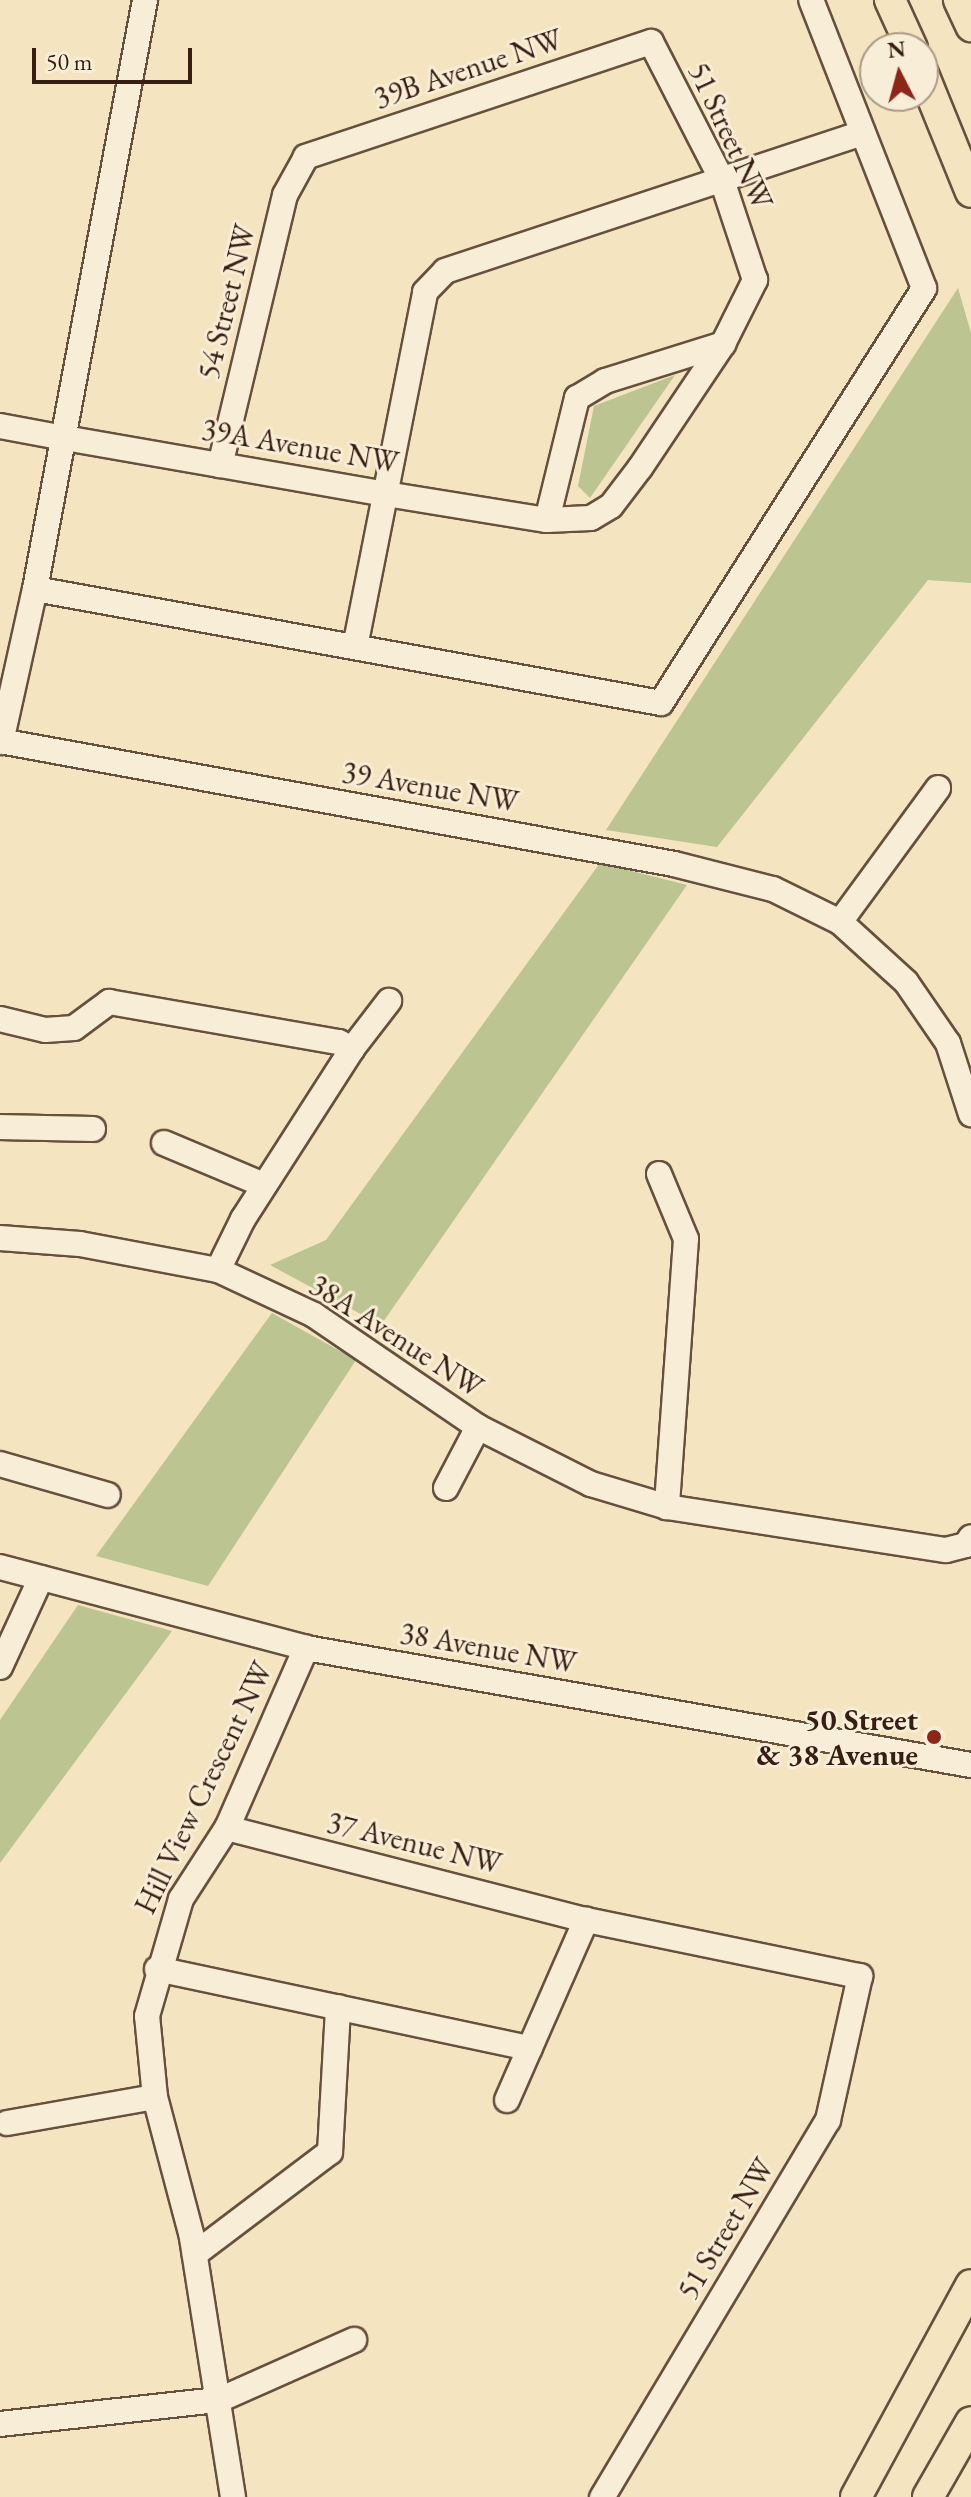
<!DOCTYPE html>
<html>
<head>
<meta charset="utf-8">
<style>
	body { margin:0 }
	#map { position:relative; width:971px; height:2497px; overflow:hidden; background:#f4e4c0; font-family:"EB Garamond",serif }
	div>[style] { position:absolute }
	.green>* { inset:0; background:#bcc491 }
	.roads { filter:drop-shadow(2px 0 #66503e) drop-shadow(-2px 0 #66503e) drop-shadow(0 2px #66503e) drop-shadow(0 -2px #66503e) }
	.minor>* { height:24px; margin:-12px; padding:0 12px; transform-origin:12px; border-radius:12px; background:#f8edd6 }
	.major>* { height:30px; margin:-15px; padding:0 15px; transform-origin:15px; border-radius:15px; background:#f4e4c0 }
	.dots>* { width:22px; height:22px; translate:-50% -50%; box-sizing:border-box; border:4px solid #f8edd6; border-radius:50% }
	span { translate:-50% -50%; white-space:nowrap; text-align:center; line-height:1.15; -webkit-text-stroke:6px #f8edd6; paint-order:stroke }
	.street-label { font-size:30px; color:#371e12 }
	.poi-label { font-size:30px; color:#371e12; font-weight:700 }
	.right { translate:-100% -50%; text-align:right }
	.north { position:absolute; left:859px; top:32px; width:80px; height:80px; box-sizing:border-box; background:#f8edd6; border:2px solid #ab9a88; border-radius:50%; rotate:354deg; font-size:22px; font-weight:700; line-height:32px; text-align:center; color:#371e12 }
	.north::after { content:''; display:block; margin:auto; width:28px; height:36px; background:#8f2418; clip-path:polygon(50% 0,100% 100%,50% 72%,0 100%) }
	.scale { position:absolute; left:32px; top:48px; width:160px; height:36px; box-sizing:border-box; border:4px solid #371e12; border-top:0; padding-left:10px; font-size:24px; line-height:28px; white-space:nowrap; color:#371e12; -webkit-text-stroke:6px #f8edd6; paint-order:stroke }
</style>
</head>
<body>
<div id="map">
	<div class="green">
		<i style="clip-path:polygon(958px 288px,971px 333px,971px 583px,928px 580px,717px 847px,606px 830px)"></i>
		<i style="clip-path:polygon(675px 375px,590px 498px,578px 486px,594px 406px)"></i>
		<i style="clip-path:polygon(600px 863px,687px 885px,381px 1325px,270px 1265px,326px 1240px)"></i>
		<i style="clip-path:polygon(272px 1313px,356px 1360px,208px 1586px,96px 1556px)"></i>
		<i style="clip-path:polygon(78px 1605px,172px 1631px,0 1863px,0 1720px)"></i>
	</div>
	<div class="roads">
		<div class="minor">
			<i style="left:0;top:426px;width:60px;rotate:10.6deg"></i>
			<i style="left:59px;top:437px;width:163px;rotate:9.9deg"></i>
			<i style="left:220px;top:465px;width:169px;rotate:9.9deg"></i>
			<i style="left:386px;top:494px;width:163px;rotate:9.2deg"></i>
			<i style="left:547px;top:520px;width:44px;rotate:-2.6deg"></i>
			<i style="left:591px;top:518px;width:23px;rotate:-31deg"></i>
			<i style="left:611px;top:506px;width:48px;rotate:-52.7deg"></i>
			<i style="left:640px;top:468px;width:149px;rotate:-56.2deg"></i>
			<i style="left:723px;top:344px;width:72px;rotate:-63.4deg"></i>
			<i style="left:755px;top:280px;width:105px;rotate:-108.3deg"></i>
			<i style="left:722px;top:180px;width:155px;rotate:-117.2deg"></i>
			<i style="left:651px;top:42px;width:364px;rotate:161.6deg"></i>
			<i style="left:306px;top:157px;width:43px;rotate:118.9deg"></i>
			<i style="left:285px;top:195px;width:278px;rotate:103.5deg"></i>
			<i style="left:547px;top:520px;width:126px;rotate:-76.2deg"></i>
			<i style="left:577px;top:398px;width:33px;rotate:-31deg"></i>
			<i style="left:605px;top:381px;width:124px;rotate:-17.4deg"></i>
			<i style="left:35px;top:589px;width:636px;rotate:10.32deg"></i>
			<i style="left:661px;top:703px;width:491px;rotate:-57.6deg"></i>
			<i style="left:924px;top:288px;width:309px;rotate:-111.4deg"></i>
			<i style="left:355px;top:647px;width:362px;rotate:-78.8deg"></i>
			<i style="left:425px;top:292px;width:29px;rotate:-46deg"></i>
			<i style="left:445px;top:271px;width:440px;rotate:-18.3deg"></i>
			<i style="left:0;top:741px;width:685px;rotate:10.34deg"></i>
			<i style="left:674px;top:864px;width:102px;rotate:14.2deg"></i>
			<i style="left:773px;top:889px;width:75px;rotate:26.2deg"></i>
			<i style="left:840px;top:922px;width:89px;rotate:42.3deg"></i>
			<i style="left:906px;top:982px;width:74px;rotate:55.5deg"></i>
			<i style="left:948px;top:1043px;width:75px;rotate:72.1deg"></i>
			<i style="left:1px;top:742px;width:157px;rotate:-77.5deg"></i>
			<i style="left:35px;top:589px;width:599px;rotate:-79.42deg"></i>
			<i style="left:840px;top:922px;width:166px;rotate:-53.8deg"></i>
			<i style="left:0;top:1019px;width:46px;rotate:13.7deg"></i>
			<i style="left:45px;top:1030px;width:29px;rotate:-4deg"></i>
			<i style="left:74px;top:1028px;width:44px;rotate:-36.6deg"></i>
			<i style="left:109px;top:1002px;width:233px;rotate:9.9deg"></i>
			<i style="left:339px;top:1042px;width:15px;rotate:28deg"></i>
			<i style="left:352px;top:1049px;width:61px;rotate:-52.4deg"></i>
			<i style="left:0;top:1127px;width:93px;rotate:1.2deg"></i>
			<i style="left:164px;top:1143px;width:108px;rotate:22.8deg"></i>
			<i style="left:659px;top:1174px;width:70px;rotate:67.4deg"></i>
			<i style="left:686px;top:1239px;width:269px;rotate:94.1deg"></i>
			<i style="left:0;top:1238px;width:80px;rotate:4.3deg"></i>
			<i style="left:80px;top:1244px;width:140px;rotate:10.7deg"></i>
			<i style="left:218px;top:1270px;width:106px;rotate:25.1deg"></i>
			<i style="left:314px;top:1315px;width:199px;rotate:34.3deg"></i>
			<i style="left:478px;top:1427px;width:127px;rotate:26.8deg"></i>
			<i style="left:591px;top:1484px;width:79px;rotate:16.8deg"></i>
			<i style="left:667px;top:1507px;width:282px;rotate:8.8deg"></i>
			<i style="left:946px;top:1550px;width:21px;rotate:-14deg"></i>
			<i style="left:966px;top:1545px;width:9px;rotate:-58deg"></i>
			<i style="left:218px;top:1270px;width:57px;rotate:-63.9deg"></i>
			<i style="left:243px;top:1219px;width:202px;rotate:-57.3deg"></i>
			<i style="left:0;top:1464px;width:112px;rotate:16deg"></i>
			<i style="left:446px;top:1488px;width:69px;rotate:-62.3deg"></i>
			<i style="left:0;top:1567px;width:317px;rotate:14.8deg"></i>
			<i style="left:306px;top:1648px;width:675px;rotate:9.98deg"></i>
			<i style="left:0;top:1667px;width:98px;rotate:-65.3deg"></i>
			<i style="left:227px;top:1828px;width:371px;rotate:14.4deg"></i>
			<i style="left:586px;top:1920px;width:280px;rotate:11.6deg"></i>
			<i style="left:860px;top:1976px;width:148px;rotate:102.5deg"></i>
			<i style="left:828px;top:2120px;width:440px;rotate:120.9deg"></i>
			<i style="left:157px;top:1969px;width:381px;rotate:12deg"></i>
			<i style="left:507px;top:2100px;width:197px;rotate:-66.3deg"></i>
			<i style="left:7px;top:2123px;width:150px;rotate:-10deg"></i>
			<i style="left:195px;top:2254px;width:169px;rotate:-37.1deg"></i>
			<i style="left:330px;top:2152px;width:145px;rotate:-86.8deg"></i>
			<i style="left:0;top:2424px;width:220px;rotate:-6.3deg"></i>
			<i style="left:219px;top:2400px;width:148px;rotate:-24deg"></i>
			<i style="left:233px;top:2497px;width:263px;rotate:-99deg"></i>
			<i style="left:192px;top:2237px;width:145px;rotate:-104.8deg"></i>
			<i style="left:155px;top:2097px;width:81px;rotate:-95.6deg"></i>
			<i style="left:147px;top:2016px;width:122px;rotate:-73.8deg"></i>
			<i style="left:181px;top:1899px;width:85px;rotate:-57.1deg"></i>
			<i style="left:227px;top:1828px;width:197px;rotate:-66.3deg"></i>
		</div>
		<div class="major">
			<i style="left:890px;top:0;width:53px;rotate:65.4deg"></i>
			<i style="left:959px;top:0;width:29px;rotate:65deg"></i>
			<i style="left:923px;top:74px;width:127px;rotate:67.9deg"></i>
			<i style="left:856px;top:2497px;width:241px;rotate:-61.5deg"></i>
			<i style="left:928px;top:2497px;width:86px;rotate:-60.2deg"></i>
		</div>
	</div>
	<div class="dots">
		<i style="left:934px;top:1737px;background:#8f2418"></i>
	</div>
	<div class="street-label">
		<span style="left:468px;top:69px;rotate:-18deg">39B Avenue NW</span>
		<span style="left:730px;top:136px;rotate:65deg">51 Street NW</span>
		<span style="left:227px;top:302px;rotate:-76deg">54 Street NW</span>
		<span style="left:300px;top:446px;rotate:10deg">39A Avenue NW</span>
		<span style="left:430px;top:787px;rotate:10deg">39 Avenue NW</span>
		<span style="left:396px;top:1336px;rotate:33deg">38A Avenue NW</span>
		<span style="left:488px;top:1648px;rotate:10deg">38 Avenue NW</span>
		<span style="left:204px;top:1788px;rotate:-64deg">Hill View Crescent NW</span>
		<span style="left:414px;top:1843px;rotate:14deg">37 Avenue NW</span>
		<span style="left:726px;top:2229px;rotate:-59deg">51 Street NW</span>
	</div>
	<div class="poi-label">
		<span class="right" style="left:918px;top:1737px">50 Street<br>&amp; 38 Avenue</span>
	</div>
	<div class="north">N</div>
	<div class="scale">50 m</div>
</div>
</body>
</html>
